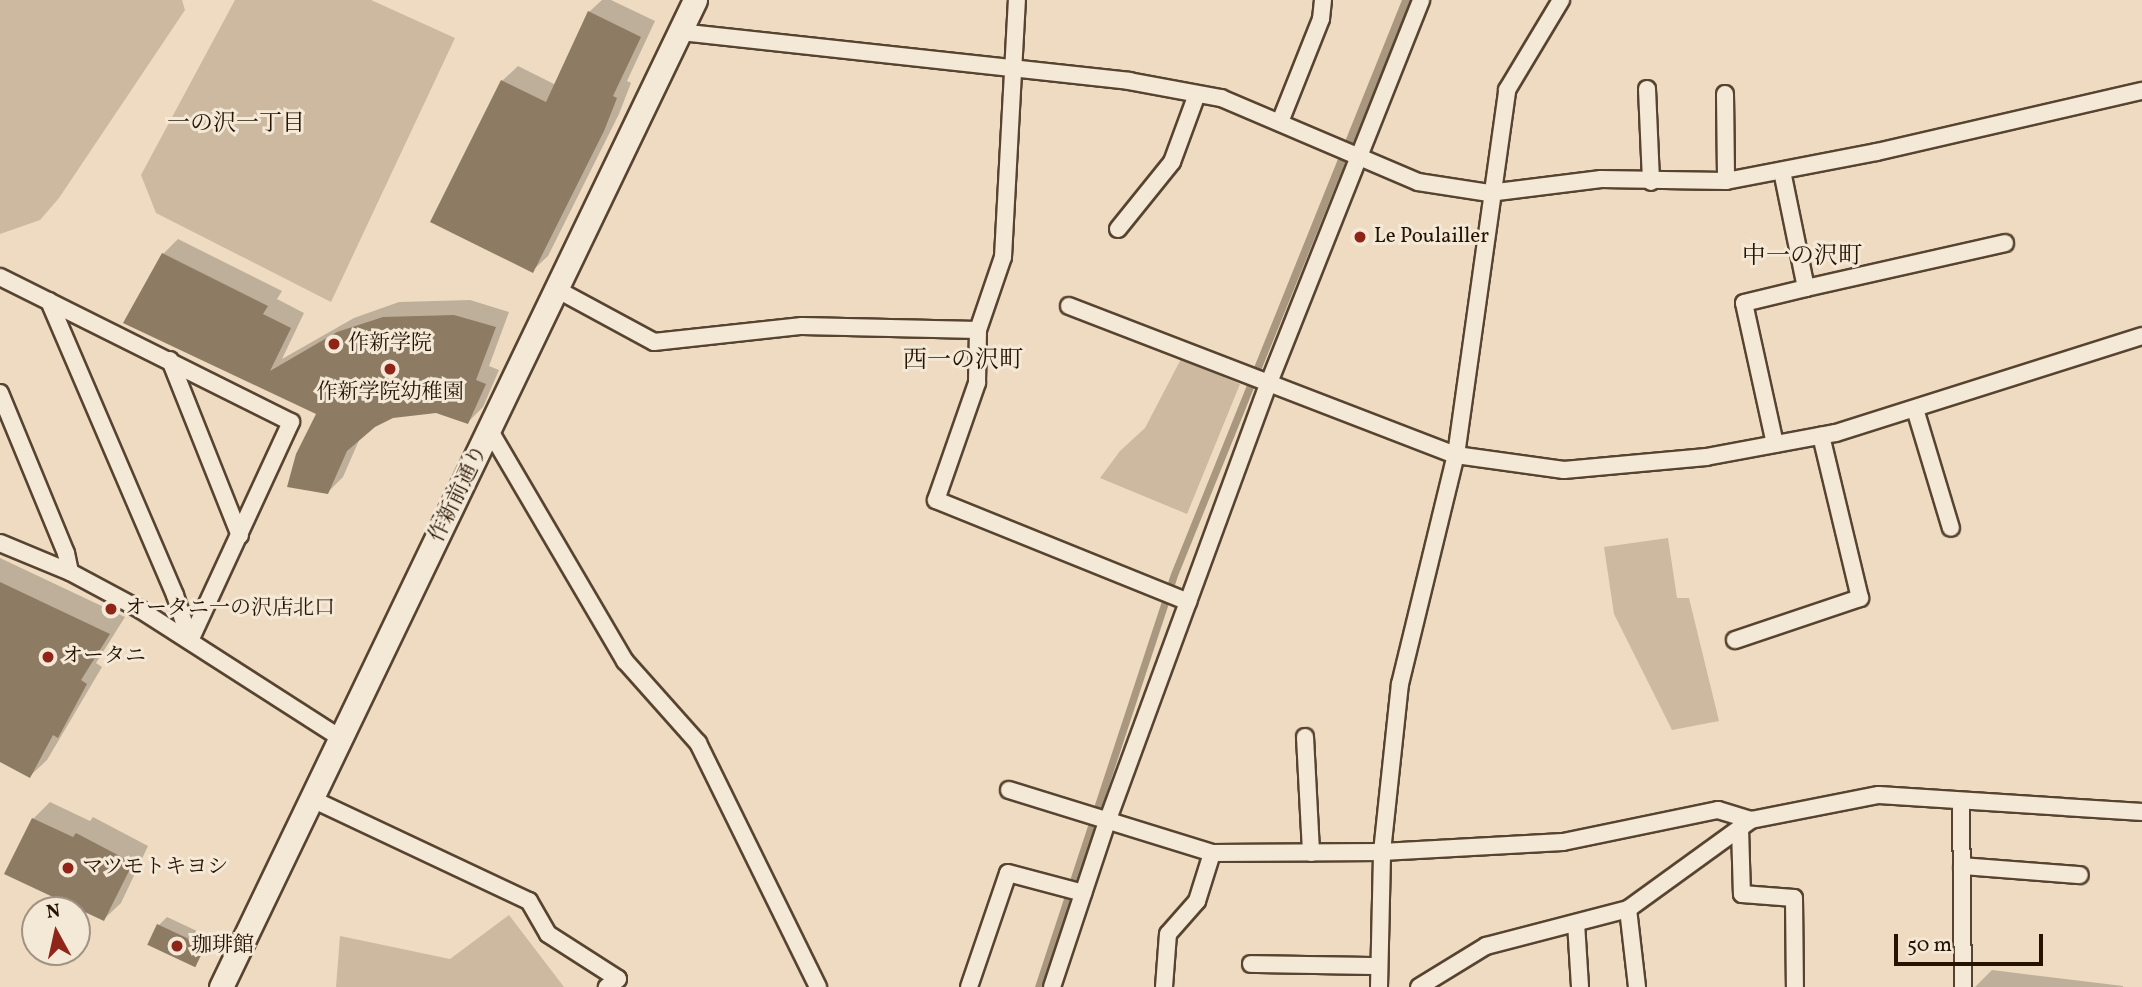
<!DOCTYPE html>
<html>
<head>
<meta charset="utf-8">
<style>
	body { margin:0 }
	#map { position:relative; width:2142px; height:987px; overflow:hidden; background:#eedbc1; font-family:Vollkorn,"Noto Serif JP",serif }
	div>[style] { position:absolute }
	.green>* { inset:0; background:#ccb9a0 }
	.water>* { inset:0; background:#aa977f }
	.shadow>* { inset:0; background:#0003 }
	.building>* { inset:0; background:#8e7b64; transform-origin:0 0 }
	.roads { filter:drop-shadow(2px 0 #574430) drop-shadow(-2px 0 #574430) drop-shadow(0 2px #574430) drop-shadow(0 -2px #574430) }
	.street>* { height:16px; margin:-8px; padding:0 8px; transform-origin:8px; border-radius:8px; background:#f4e8d7 }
	.secondary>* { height:23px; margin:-11.5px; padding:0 11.5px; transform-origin:11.5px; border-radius:11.5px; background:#f4e8d7 }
	.dots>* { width:19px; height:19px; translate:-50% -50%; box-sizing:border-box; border:4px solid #f4e8d7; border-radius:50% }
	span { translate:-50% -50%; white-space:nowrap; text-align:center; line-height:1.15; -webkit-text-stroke:6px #f4e8d7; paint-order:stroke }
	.poi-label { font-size:21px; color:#251200 }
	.left { translate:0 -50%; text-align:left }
	.street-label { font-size:21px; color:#251200 }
	.neighbourhood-label { font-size:23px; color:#251200 }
	.quarter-label { font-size:24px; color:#251200 }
	.north { position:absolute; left:21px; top:896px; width:70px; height:70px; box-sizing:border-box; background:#f4e8d7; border:2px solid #a19281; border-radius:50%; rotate:352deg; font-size:19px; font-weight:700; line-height:28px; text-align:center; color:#251200 }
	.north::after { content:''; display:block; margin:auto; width:24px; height:32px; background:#8f2418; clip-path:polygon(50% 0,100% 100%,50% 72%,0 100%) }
	.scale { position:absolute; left:1894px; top:934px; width:149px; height:32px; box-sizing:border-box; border:4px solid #251200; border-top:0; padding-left:9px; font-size:21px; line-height:24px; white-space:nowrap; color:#251200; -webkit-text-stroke:5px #f4e8d7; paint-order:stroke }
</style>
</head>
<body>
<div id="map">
	<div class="green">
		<i style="clip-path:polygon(0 0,182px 0,185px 10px,59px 198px,40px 220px,0 234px)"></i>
		<i style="clip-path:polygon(235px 0,371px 0,455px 38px,331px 302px,156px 213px,141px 175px)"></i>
		<i style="clip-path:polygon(1181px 359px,1240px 384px,1187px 514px,1100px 478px,1120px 451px,1145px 428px)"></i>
		<i style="clip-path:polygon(1668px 538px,1677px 598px,1689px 598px,1719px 721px,1672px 730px,1614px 614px,1604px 547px)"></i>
		<i style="clip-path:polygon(509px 915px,564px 987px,336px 987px,340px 936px,450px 959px)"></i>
	</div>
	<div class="water">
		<i style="clip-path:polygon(1402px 0,1411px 0,1178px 576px,1043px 987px,1035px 987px,1171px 574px)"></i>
	</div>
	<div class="shadow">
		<i style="clip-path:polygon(602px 0,611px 0,655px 21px,627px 81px,631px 83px,619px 114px,548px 256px,532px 271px,502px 81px,518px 66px,556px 85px,589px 12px)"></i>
		<i style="clip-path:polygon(178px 239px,282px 291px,277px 299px,304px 313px,282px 359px,354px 318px,399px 302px,470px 300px,509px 312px,489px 366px,499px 370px,483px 407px,468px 422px,436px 411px,393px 417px,374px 425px,360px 438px,343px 477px,328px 492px,319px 413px,125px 322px,163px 254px)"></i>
		<i style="clip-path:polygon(0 558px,125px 617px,96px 663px,102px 667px,47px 760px,30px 776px,0 760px)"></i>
		<i style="clip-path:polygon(50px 802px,90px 821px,93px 817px,148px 846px,121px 903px,104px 919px,33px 819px)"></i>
		<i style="clip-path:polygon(167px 917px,212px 938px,195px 965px,159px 925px)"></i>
		<i style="clip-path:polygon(1992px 970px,2123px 986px,2123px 987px,1975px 987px)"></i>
	</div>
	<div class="building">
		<i style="clip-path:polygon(588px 11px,641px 37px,613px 96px,617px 98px,604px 131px,533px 273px,430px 222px,501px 80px,546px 102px)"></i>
		<i style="clip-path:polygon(162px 253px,268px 306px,263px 314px,291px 328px,270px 371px,337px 332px,383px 317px,454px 315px,496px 327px,476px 380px,486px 384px,468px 424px,436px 413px,393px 418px,375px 427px,347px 451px,328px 494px,287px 487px,296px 454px,316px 414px,123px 323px)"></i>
		<i style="clip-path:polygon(0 582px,110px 634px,81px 680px,87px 684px,58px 738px,53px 735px,30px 778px,0 762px)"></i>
		<i style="clip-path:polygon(32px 818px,73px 837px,76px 833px,133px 863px,104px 921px,4px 874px)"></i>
		<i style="left:157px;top:924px;width:53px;height:23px;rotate:25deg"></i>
	</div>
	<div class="roads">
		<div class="street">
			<i style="left:680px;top:32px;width:452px;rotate:6.2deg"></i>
			<i style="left:1129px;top:81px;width:94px;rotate:10.5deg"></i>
			<i style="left:1221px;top:98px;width:214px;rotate:23.1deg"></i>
			<i style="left:1418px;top:182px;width:72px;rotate:8.8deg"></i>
			<i style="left:1489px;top:193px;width:113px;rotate:-7.1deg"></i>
			<i style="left:1601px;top:179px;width:125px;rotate:0.9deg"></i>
			<i style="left:1726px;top:181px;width:154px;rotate:-10.9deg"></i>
			<i style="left:1877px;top:152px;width:272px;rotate:-13deg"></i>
			<i style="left:1647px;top:89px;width:93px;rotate:87.5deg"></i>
			<i style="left:1725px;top:94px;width:87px;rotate:89.3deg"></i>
			<i style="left:1280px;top:122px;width:111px;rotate:-68.3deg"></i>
			<i style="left:1321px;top:19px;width:19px;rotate:-84deg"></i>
			<i style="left:1118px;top:229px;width:86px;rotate:-51.1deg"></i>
			<i style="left:1172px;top:162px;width:72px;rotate:-69.8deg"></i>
			<i style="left:0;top:277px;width:325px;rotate:26.5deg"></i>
			<i style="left:291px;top:422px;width:241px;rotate:114.8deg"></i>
			<i style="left:1806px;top:288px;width:204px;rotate:-12.7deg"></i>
			<i style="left:558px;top:290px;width:109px;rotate:28.4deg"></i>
			<i style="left:654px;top:342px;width:149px;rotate:-6.2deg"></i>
			<i style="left:802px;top:326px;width:176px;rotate:1.3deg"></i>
			<i style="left:978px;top:330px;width:77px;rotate:-71.1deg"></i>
			<i style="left:1003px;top:257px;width:257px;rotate:-86.9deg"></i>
			<i style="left:49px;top:301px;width:320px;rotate:66.8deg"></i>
			<i style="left:175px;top:595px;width:48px;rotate:71.9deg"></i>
			<i style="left:1069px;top:306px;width:415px;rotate:21.1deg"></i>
			<i style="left:1456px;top:455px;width:109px;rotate:7.9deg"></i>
			<i style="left:1564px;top:470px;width:143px;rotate:-5.2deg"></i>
			<i style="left:1706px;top:457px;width:132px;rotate:-10.5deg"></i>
			<i style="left:1836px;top:433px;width:321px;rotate:-17.6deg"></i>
			<i style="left:978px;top:330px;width:53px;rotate:91.1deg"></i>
			<i style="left:977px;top:383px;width:124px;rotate:109.3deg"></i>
			<i style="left:936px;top:500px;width:272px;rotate:22deg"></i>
			<i style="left:170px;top:360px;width:189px;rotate:68.3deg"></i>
			<i style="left:0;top:393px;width:173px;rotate:67.6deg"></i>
			<i style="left:66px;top:553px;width:19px;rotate:78deg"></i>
			<i style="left:1915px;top:409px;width:124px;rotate:73.2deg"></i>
			<i style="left:490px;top:431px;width:267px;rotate:59.6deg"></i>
			<i style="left:625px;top:661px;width:110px;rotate:48.3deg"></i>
			<i style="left:698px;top:743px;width:272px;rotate:63.8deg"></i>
			<i style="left:1775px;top:444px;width:144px;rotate:-102.4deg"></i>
			<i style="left:1744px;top:303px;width:64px;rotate:-13.6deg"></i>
			<i style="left:1806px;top:288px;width:119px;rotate:-101.6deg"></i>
			<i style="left:0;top:543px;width:76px;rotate:22.5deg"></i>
			<i style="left:70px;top:572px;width:81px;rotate:28.2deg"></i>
			<i style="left:141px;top:610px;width:237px;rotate:32.7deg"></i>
			<i style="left:1735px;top:640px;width:132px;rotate:-18.6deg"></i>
			<i style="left:1860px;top:598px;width:167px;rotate:-103.5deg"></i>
			<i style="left:1305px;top:737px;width:116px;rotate:87deg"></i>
			<i style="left:1009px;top:790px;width:213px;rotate:17.2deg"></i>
			<i style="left:1212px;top:853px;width:170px;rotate:-0.3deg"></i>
			<i style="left:1382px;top:852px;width:181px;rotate:-3.2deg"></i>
			<i style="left:1563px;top:842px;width:158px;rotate:-11.7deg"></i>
			<i style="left:1718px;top:810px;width:34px;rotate:17deg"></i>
			<i style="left:1751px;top:820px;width:130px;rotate:-11.1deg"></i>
			<i style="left:1879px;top:795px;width:264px;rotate:3.7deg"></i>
			<i style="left:312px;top:799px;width:240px;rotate:25.2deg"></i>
			<i style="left:529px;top:901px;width:38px;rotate:60deg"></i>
			<i style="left:548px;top:934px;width:83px;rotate:32.7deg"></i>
			<i style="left:618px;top:979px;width:14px;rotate:144deg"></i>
			<i style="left:1961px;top:801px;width:186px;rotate:89.4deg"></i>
			<i style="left:1740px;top:828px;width:66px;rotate:88.3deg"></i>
			<i style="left:1742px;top:894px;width:52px;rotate:4.4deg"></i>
			<i style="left:1794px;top:898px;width:89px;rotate:89.4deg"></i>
			<i style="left:1962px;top:866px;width:118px;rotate:4.4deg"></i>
			<i style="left:1628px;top:909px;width:79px;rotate:83.4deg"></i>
			<i style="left:1576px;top:923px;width:64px;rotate:86.4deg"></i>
			<i style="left:1251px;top:964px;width:128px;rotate:0.9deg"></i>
			<i style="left:969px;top:987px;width:120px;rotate:-71.1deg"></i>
			<i style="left:1008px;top:873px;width:78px;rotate:14.9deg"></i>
			<i style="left:1052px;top:987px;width:174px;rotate:-71.6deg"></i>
			<i style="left:1107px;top:822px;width:466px;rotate:-69.8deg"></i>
			<i style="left:1268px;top:385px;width:414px;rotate:-68.3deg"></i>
			<i style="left:1164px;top:987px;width:53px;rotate:-85.7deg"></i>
			<i style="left:1168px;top:934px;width:44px;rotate:-48.7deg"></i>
			<i style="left:1197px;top:901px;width:50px;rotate:-72.6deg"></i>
			<i style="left:1379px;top:987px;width:135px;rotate:-88.7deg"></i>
			<i style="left:1382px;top:852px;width:169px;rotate:-83.9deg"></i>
			<i style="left:1400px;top:684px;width:236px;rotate:-76.3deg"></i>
			<i style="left:1456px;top:455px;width:369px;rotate:-82deg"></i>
			<i style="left:1507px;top:90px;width:105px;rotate:-59deg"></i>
			<i style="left:1419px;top:987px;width:79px;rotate:-31.5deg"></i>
			<i style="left:1486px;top:946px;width:147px;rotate:-14.6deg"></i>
			<i style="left:1628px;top:909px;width:152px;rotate:-35.9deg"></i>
		</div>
		<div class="secondary">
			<i style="left:221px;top:987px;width:1095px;rotate:-64.35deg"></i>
		</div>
	</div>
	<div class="dots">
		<i style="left:1360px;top:237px;background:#8f2418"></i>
		<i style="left:334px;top:344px;background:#8f2418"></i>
		<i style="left:390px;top:369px;background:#8f2418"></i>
		<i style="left:111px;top:609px;background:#8f2418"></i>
		<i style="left:48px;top:657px;background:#8f2418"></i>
		<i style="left:68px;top:868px;background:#8f2418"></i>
		<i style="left:177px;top:946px;background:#8f2418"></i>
	</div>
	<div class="poi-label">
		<span class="left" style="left:1374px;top:237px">Le Poulailler</span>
		<span class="left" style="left:348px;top:344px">作新学院</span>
		<span style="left:390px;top:393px">作新学院幼稚園</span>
		<span class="left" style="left:125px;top:609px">オータニ一の沢店北口</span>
		<span class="left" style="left:62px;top:657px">オータニ</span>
		<span class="left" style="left:82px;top:868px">マツモトキヨシ</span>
		<span class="left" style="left:191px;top:946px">珈琲館</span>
	</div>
	<div class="street-label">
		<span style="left:459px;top:494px;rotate:-64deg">作新前通り</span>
	</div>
	<div class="neighbourhood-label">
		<span style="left:236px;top:124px">一の沢一丁目</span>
	</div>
	<div class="quarter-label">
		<span style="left:1802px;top:258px">中一の沢町</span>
		<span style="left:963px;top:362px">西一の沢町</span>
	</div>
	<div class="north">N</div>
	<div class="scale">50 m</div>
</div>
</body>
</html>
